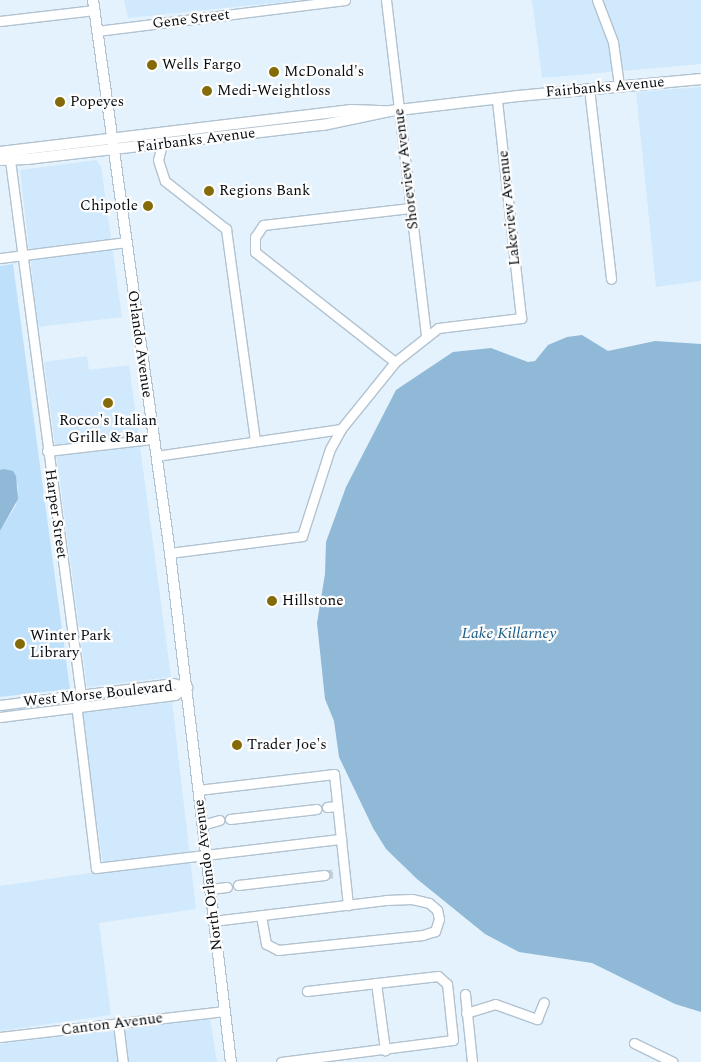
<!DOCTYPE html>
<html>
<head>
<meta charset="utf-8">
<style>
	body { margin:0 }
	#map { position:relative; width:701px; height:1062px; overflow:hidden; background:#e4f2fd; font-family:Spectral,serif }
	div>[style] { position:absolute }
	.built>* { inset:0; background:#d1e9fc }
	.green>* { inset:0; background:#bfe0fa }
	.water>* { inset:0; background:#90b8d7 }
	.minor-tunnel>* { height:9px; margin-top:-4.5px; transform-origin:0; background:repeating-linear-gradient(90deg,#c3d0d9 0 9px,transparent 0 13.5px) }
	.roads { filter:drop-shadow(1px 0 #b1c2d0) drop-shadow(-1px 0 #b1c2d0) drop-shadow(0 1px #b1c2d0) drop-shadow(0 -1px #b1c2d0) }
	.minor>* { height:9px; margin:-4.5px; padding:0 4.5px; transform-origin:4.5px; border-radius:4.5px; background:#fff }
	.major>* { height:10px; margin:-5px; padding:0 5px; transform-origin:5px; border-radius:5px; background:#fff }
	.dots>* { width:14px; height:14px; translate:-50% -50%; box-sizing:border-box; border:2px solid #fdfdfd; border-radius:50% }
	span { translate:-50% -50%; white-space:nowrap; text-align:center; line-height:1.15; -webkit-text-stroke:4.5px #fdfdfd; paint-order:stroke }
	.street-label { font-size:15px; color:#070c10 }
	.poi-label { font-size:15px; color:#070c10 }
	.left { translate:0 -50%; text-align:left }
	.right { translate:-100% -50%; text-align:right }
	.water-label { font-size:16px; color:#1c5c85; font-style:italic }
</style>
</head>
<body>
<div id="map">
	<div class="built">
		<i style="clip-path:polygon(124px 0,301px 0,128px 18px)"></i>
		<i style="clip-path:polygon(532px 0,701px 0,701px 64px,542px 78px)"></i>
		<i style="clip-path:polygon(701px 87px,701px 281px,656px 287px,636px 92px)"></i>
		<i style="clip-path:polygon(96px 160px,101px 166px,122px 317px,38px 327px,20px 170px)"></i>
		<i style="clip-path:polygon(87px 356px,89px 370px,129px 365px,171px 677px,87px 687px,44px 362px)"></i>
		<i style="clip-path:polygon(172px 702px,196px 909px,99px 923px,111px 1015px,0 1031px,0 886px,104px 871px,81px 713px)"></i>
		<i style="clip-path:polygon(210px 1018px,217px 1062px,0 1062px,0 1044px)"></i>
	</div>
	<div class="green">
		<i style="clip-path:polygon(13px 264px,70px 689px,0 697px,0 531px,16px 505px,18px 487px,13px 471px,0 470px,0 266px)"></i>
	</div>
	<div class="water">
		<i style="clip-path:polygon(582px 335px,608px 351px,655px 341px,701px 344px,701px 1012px,675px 1004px,592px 963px,519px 952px,485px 934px,417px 879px,386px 849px,373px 828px,339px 757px,334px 721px,325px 699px,317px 623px,325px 574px,326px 542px,346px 487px,396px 390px,453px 352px,491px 348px,528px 362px,535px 361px,548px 345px,567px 337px)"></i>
		<i style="clip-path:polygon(4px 469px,13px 471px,16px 476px,18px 499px,0 531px,0 470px)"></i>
	</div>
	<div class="minor-tunnel">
		<i style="left:324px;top:875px;width:11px;rotate:-10deg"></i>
	</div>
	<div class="roads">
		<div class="minor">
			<i style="left:386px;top:0;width:339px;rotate:83.2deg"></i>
			<i style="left:597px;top:0;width:45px;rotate:69.1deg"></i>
			<i style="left:613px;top:42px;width:43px;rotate:82.1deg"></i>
			<i style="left:0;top:21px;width:95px;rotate:-6.7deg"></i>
			<i style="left:97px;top:31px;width:250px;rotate:-7.1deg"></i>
			<i style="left:589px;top:88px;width:192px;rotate:83.4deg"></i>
			<i style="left:162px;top:144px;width:16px;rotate:104deg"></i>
			<i style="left:158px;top:160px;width:22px;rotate:72deg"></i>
			<i style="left:165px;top:181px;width:78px;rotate:38.2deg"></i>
			<i style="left:226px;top:229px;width:214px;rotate:82.2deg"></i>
			<i style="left:10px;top:160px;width:534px;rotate:82.46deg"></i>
			<i style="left:80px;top:689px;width:23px;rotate:97deg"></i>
			<i style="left:77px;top:712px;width:157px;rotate:83.1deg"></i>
			<i style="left:96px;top:868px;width:247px;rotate:-6.8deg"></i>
			<i style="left:0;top:258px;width:127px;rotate:-7.2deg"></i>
			<i style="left:395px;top:362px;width:178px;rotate:-141.8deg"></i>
			<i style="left:255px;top:252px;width:15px;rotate:-90deg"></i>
			<i style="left:255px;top:237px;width:14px;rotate:-56deg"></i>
			<i style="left:263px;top:225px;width:148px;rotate:-6.6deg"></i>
			<i style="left:47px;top:451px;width:107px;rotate:-6.5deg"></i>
			<i style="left:156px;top:456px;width:187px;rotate:-8.3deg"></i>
			<i style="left:170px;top:553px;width:133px;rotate:-7.3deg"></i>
			<i style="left:302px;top:536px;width:91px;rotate:-72.2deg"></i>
			<i style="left:330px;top:449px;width:23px;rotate:-61deg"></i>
			<i style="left:341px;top:429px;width:86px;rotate:-51.1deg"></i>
			<i style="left:395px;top:362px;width:55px;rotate:-38.3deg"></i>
			<i style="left:438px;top:328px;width:84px;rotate:-6.9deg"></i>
			<i style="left:521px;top:318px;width:220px;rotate:-96.3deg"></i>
			<i style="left:0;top:705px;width:174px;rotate:-7.2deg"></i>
			<i style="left:173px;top:683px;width:15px;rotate:16deg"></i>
			<i style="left:0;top:717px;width:176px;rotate:-7.2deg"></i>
			<i style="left:175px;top:695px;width:14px;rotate:-34deg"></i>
			<i style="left:198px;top:790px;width:137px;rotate:-6.7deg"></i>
			<i style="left:334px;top:774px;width:132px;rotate:83.9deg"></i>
			<i style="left:327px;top:807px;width:10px;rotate:-6deg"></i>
			<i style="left:230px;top:819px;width:87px;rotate:-6.6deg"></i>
			<i style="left:202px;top:825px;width:18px;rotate:-16deg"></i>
			<i style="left:238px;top:885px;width:87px;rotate:-6.6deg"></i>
			<i style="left:210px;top:889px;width:17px;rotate:-7deg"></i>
			<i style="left:213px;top:921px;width:174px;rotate:-6.9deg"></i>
			<i style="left:386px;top:900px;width:26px;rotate:-2deg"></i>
			<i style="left:412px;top:899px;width:17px;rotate:13deg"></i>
			<i style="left:429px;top:903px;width:11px;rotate:41deg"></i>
			<i style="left:437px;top:910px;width:9px;rotate:77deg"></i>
			<i style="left:439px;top:919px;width:13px;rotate:108deg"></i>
			<i style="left:435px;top:931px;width:13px;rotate:162deg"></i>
			<i style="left:423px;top:935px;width:146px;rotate:174.1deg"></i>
			<i style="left:278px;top:950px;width:13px;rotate:-153deg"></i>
			<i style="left:266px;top:944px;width:29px;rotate:-100deg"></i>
			<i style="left:376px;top:983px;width:68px;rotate:82.3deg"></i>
			<i style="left:465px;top:994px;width:68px;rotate:84.1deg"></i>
			<i style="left:466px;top:1013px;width:30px;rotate:-17deg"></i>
			<i style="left:495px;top:1004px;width:45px;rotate:19.7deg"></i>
			<i style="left:537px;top:1019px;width:18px;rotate:-68deg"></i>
			<i style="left:118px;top:1023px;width:39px;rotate:83deg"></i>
			<i style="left:0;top:1037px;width:226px;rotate:-6.6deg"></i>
			<i style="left:634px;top:1043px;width:43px;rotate:26deg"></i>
			<i style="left:281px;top:1062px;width:173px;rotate:-7.3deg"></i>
			<i style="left:453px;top:1040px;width:56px;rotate:-96.1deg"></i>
			<i style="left:447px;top:984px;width:12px;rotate:-138deg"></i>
			<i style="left:438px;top:976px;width:132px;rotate:173.5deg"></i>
		</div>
		<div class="major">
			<i style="left:93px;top:0;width:558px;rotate:82.07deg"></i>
			<i style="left:170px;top:553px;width:513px;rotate:83.17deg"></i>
			<i style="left:0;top:152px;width:354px;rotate:-6.8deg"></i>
			<i style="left:351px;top:110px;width:35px;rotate:2deg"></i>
			<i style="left:0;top:160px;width:27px;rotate:-2deg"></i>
			<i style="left:27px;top:159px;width:298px;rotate:-6.6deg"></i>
			<i style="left:323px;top:125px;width:68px;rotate:-11.8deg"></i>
			<i style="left:390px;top:111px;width:129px;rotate:-6.7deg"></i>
			<i style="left:518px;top:96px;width:184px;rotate:-5.3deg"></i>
		</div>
	</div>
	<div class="dots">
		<i style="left:152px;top:65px;background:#856b07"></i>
		<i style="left:274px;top:72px;background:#856b07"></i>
		<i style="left:207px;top:91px;background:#856b07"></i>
		<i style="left:60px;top:102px;background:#856b07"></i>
		<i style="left:209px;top:191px;background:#856b07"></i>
		<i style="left:148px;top:206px;background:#856b07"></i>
		<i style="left:108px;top:403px;background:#856b07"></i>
		<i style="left:272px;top:601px;background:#856b07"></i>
		<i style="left:20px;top:644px;background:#856b07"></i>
		<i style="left:237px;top:745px;background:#856b07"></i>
	</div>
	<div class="street-label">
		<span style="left:191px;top:19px;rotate:-7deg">Gene Street</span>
		<span style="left:605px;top:87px;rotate:-5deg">Fairbanks Avenue</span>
		<span style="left:196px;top:140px;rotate:-7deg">Fairbanks Avenue</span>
		<span style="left:406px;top:169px;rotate:-97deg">Shoreview Avenue</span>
		<span style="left:509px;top:208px;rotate:-96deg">Lakeview Avenue</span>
		<span style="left:140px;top:344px;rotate:82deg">Orlando Avenue</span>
		<span style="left:56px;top:514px;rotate:82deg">Harper Street</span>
		<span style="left:98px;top:694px;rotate:-6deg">West Morse Boulevard</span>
		<span style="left:208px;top:875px;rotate:-97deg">North Orlando Avenue</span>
		<span style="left:112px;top:1024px;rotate:-7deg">Canton Avenue</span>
	</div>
	<div class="poi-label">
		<span class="left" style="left:162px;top:65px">Wells Fargo</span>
		<span class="left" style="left:284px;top:72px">McDonald's</span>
		<span class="left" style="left:217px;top:91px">Medi-Weightloss</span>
		<span class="left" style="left:70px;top:102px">Popeyes</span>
		<span class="left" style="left:219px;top:191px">Regions Bank</span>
		<span class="right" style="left:138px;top:206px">Chipotle</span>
		<span style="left:108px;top:429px">Rocco's Italian<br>Grille &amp; Bar</span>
		<span class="left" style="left:282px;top:601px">Hillstone</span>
		<span class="left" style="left:30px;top:644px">Winter Park<br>Library</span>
		<span class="left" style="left:247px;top:745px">Trader Joe's</span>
	</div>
	<div class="water-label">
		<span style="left:509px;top:633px">Lake Killarney</span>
	</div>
</div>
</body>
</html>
